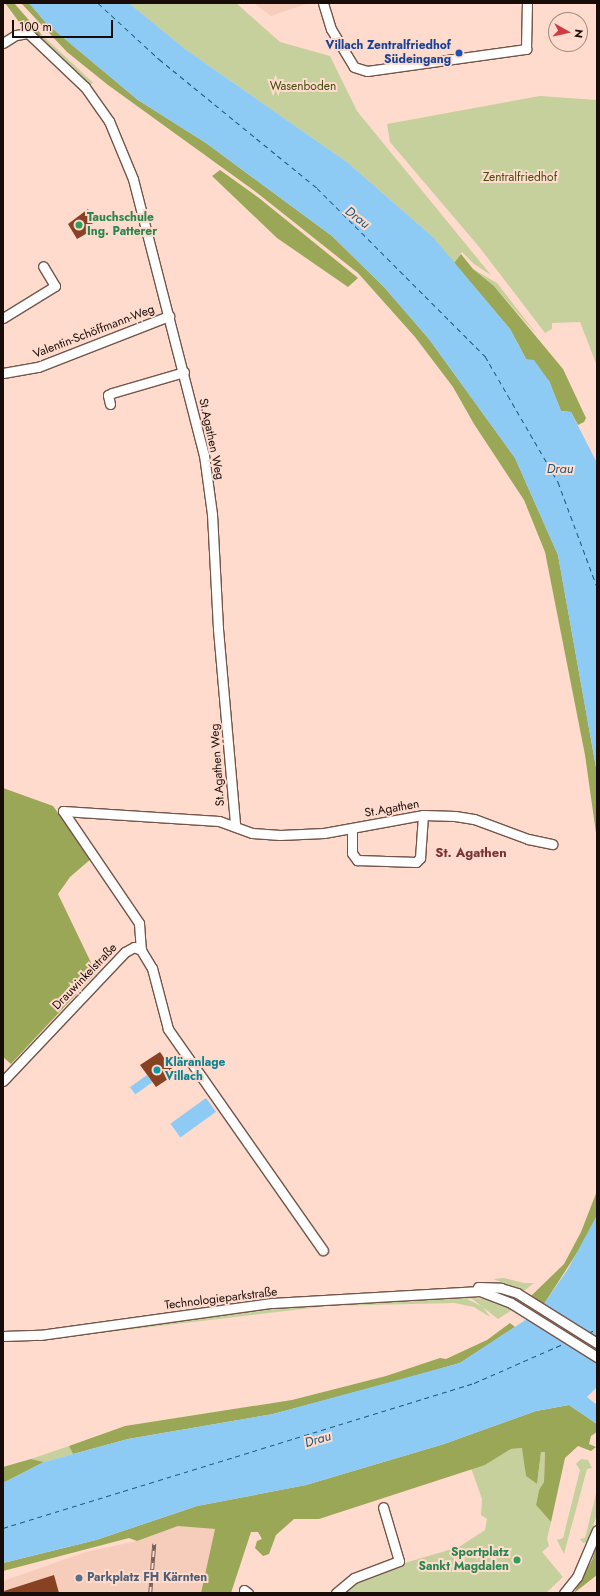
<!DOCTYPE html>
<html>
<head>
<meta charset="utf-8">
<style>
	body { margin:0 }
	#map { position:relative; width:600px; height:1596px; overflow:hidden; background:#fedbcd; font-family:Jost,sans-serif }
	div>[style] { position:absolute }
	.built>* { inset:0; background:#f6ccbb }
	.green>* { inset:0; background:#c6d09c; transform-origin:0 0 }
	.forest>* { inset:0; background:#9aa756 }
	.water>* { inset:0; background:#8dcbf4; transform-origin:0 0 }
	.pier>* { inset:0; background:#fedbcd }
	.ferry>* { height:1px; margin-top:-0.5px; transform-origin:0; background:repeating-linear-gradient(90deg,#1b5779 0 5px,transparent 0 9px) }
	.building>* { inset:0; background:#884122 }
	.roads { filter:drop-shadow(1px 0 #73554a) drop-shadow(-1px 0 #73554a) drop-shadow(0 1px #73554a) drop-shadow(0 -1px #73554a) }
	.minor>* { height:9px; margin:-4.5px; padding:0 4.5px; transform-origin:4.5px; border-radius:4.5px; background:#fff }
	.rail>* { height:3.5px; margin-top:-1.75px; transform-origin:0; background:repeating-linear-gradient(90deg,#fedbcd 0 6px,#776159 0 12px); box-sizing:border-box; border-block:1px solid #776159 }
	.dots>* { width:11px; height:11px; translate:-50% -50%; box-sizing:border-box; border:2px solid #fedbcd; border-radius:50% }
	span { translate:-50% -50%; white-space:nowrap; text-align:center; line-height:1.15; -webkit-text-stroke:4px #fedbcd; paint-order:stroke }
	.transit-label { font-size:12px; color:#164399; font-weight:700 }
	.right { translate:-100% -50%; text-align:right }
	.park-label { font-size:12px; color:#444c0e }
	.leisure-label { font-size:12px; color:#27864d; font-weight:700 }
	.left { translate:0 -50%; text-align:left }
	.street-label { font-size:12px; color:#180c08 }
	.culture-label { font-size:12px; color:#0d838f; font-weight:700 }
	.service-label { font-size:12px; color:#4e5e75; font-weight:700 }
	.water-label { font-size:13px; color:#1b5779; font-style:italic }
	.neighbourhood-label { font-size:13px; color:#793231; font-weight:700 }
	.frame { position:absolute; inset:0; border:4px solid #180c08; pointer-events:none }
	.north { position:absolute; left:548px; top:12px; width:40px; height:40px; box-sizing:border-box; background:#fedbcd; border:1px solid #a2887e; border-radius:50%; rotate:98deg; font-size:11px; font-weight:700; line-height:16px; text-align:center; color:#180c08 }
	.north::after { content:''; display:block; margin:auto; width:14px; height:18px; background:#cc3c40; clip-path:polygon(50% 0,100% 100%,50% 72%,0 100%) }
	.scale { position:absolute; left:12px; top:20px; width:101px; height:18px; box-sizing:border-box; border:2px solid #180c08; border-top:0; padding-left:5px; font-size:12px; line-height:14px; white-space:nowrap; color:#180c08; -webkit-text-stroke:3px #fedbcd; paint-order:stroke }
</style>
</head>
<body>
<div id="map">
	<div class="built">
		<i style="clip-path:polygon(254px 3px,309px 3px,271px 16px)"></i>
		<i style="clip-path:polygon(178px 1526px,215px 1529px,201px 1593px,3px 1593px,3px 1581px,86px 1552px,137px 1541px)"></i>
	</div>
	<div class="green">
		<i style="clip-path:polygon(129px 3px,236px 3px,280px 42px,330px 56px,357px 111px,491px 275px,474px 264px,462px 252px,454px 263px,433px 237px,347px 162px,185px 49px)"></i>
		<i style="left:41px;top:34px;width:71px;height:6px;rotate:43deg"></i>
		<i style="clip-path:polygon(540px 96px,597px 100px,597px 366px,580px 322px,552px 323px,552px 329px,545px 333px,480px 248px,390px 142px,387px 124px)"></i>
		<i style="clip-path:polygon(473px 269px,497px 283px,538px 336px,494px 286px)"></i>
		<i style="clip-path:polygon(504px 1278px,524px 1283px,534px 1283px,524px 1291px,493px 1279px)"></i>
		<i style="clip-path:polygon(476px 1294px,483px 1296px,467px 1299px,483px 1307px,490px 1317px,474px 1307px,454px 1303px,328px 1306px,50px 1339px,292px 1305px)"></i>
		<i style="clip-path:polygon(471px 1298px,489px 1299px,512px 1310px,498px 1319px)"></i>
		<i style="clip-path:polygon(69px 1446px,73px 1454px,44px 1462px,31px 1459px)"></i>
		<i style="clip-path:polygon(523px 1448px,526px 1476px,537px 1484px,541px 1452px,545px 1452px,544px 1482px,539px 1490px,536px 1505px,551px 1522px,547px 1539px,549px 1546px,542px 1552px,563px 1577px,546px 1593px,342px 1593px,350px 1585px,384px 1569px,459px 1547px,485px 1530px,487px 1519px,481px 1515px,482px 1499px,471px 1468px,485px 1465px,511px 1449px)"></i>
		<i style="clip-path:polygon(581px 1459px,588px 1460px,592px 1468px,587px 1469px,564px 1554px,557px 1540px,563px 1538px,580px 1470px,576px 1464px)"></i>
		<i style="clip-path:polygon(597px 1490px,597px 1514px,588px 1542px,583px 1543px,580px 1539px,585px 1538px)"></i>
	</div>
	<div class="forest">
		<i style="clip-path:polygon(5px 3px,14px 3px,41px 34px,38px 39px,25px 30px)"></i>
		<i style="clip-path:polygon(21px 3px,29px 3px,47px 24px,138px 100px,206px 143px,332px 236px,384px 287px,429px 339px,515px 458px,558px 555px,597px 773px,597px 840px,585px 755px,545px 552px,524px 500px,474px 424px,453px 387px,415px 337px,358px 273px,256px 192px,108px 85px,67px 52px)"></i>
		<i style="clip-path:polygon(220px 170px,259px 198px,358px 278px,348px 287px,277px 238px,212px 176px)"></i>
		<i style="clip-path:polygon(461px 254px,473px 269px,494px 286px,563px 369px,586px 418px,584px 422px,578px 425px,571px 412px,561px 411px,549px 381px,526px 359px,510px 329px,454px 263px)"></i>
		<i style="clip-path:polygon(3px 788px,53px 806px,92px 858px,70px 877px,58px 894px,96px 973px,11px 1064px,3px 1057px)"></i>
		<i style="clip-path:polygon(597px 1191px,597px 1215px,591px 1231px,544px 1304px,531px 1296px,564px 1264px,581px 1232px)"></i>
		<i style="clip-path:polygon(510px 1323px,515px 1327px,460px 1363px,393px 1382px,273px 1414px,128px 1439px,73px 1454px,69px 1446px,125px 1426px,292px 1400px,386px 1376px,440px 1358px,446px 1359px,487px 1340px)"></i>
		<i style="clip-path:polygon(569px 1405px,597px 1424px,597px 1432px,591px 1436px,589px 1444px,596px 1447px,591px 1451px,578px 1446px,565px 1458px,551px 1522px,536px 1505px,539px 1490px,544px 1482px,545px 1452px,541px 1452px,537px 1484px,526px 1476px,522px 1448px,511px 1449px,485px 1465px,319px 1519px,294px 1519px,276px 1535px,269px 1554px,263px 1556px,255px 1548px,257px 1541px,262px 1539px,258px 1532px,251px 1532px,231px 1593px,201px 1593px,215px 1529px,178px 1526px,137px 1541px,129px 1538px,3px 1571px,3px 1563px,96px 1540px,197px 1506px,306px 1485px,444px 1444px,536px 1411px)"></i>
		<i style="clip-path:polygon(31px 1459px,44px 1462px,3px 1483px,3px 1467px)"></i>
		<i style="clip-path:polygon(597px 1545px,597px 1575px,574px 1593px,592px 1560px)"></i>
	</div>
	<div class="water">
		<i style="clip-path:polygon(29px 3px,129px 3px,185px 49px,347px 162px,433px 237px,510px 329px,526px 359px,534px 360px,549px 381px,561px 411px,571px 412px,597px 463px,597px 773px,558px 555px,515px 458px,429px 339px,384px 287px,332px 236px,206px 143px,138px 100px,47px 24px)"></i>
		<i style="left:147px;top:1075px;width:9px;height:21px;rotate:54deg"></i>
		<i style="left:206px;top:1098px;width:17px;height:44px;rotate:54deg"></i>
		<i style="clip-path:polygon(597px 1215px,597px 1387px,587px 1397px,597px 1405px,597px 1424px,569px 1405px,536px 1411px,444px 1444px,306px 1485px,197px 1506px,96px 1540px,3px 1563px,3px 1483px,44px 1462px,128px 1439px,273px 1414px,460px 1363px,539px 1311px,568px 1269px)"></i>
	</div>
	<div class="pier">
		<i style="clip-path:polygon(542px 1303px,597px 1337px,597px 1362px,525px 1318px)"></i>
	</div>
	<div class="ferry">
		<i style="left:98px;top:3px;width:83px;rotate:42.6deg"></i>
		<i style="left:159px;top:59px;width:204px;rotate:39.2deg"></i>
		<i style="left:317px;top:188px;width:238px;rotate:45deg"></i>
		<i style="left:485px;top:356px;width:146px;rotate:59.9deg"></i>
		<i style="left:558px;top:482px;width:112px;rotate:69.6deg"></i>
		<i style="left:588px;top:1333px;width:10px;rotate:-24deg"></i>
		<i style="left:3px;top:1528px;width:493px;rotate:-17.1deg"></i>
		<i style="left:474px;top:1383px;width:99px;rotate:-23.7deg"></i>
	</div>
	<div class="building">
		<i style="clip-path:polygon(88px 209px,95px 222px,88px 226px,91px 231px,77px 239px,68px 224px)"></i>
		<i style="clip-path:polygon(160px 1052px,172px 1069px,167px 1072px,171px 1077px,156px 1087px,140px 1065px)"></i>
		<i style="clip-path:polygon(54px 1575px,59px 1593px,5px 1593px,4px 1591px)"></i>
	</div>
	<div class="roads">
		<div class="minor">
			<i style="left:323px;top:3px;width:27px;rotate:73deg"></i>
			<i style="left:331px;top:29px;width:44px;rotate:58.8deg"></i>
			<i style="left:354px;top:67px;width:14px;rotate:17deg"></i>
			<i style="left:367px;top:71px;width:161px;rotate:-7.9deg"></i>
			<i style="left:526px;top:49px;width:46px;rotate:-88.8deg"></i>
			<i style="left:3px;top:43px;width:15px;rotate:-32deg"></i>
			<i style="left:16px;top:35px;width:12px;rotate:-9deg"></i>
			<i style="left:28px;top:33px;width:79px;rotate:43.5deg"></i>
			<i style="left:85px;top:87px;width:42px;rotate:54.8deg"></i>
			<i style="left:109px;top:121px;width:63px;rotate:67.5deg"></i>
			<i style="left:133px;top:179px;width:285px;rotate:75.6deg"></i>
			<i style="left:204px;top:455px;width:60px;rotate:82.3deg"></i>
			<i style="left:212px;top:514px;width:115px;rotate:87deg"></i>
			<i style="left:218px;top:629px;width:196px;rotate:85deg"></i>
			<i style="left:3px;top:318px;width:61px;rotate:-31.6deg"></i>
			<i style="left:55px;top:286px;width:23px;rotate:-121deg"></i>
			<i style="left:3px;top:373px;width:36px;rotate:-10deg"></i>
			<i style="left:38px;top:367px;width:141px;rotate:-21.3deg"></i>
			<i style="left:110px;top:404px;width:9px;rotate:-103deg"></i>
			<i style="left:108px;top:395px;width:4px;rotate:-27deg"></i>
			<i style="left:112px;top:393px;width:75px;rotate:-16.3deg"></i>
			<i style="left:63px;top:811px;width:156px;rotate:3.7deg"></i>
			<i style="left:219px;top:821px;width:35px;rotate:20deg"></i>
			<i style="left:252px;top:833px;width:28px;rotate:4deg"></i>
			<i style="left:280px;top:835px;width:44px;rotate:-2.6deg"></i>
			<i style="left:324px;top:833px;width:101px;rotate:-10.3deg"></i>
			<i style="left:423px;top:815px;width:32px;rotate:2deg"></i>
			<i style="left:455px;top:816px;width:19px;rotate:9deg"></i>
			<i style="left:474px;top:819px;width:58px;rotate:20.3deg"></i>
			<i style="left:528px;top:839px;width:25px;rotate:12deg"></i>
			<i style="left:63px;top:811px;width:135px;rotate:55.8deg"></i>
			<i style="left:139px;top:923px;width:27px;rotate:86deg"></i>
			<i style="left:352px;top:829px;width:24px;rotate:90deg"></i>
			<i style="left:352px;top:853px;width:9px;rotate:54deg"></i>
			<i style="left:357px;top:860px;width:59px;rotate:1.9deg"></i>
			<i style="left:416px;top:862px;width:6px;rotate:-45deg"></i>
			<i style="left:420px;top:858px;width:43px;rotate:-86deg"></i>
			<i style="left:3px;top:1081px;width:178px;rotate:-46.6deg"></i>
			<i style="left:125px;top:952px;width:10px;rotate:-29deg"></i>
			<i style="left:134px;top:947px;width:8px;rotate:23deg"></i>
			<i style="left:141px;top:950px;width:21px;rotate:59deg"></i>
			<i style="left:152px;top:968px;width:63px;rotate:75.3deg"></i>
			<i style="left:168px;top:1029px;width:270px;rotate:55deg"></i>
			<i style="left:478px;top:1287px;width:23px;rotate:2deg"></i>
			<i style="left:501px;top:1288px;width:17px;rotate:17deg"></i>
			<i style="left:517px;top:1293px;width:94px;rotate:32deg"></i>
			<i style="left:3px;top:1336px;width:37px;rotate:-2deg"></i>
			<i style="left:40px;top:1335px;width:234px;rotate:-7.9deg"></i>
			<i style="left:272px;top:1303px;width:208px;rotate:-3.3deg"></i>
			<i style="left:480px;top:1291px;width:33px;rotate:21deg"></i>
			<i style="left:511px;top:1303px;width:102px;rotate:32.1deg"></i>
			<i style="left:244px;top:1590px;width:5px;rotate:37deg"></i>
			<i style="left:336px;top:1593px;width:23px;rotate:-40deg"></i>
			<i style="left:354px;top:1578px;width:48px;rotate:-20.7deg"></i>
			<i style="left:399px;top:1561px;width:56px;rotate:-106.5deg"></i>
			<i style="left:564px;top:1593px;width:21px;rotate:-51deg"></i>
			<i style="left:577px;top:1577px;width:51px;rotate:-66.9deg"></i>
		</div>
	</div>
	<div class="rail">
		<i style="left:150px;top:1593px;width:49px;rotate:-85.3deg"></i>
	</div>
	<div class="dots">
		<i style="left:459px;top:53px;background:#1a4fb4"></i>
		<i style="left:79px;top:225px;background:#2e9e5b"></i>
		<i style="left:157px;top:1070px;background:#0f9aa8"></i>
		<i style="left:517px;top:1560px;background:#2e9e5b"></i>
		<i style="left:79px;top:1578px;background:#5c6f8a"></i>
	</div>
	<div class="transit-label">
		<span class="right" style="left:451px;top:53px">Villach Zentralfriedhof<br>Südeingang</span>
	</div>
	<div class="park-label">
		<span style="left:303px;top:87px">Wasenboden</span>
		<span style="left:520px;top:178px">Zentralfriedhof</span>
	</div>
	<div class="leisure-label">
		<span class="left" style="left:87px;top:225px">Tauchschule<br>Ing. Patterer</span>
		<span class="right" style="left:509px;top:1560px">Sportplatz<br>Sankt Magdalen</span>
	</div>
	<div class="street-label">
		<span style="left:94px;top:332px;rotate:-21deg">Valentin-Schöffmann-Weg</span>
		<span style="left:211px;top:439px;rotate:78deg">St.Agathen Weg</span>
		<span style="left:218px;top:765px;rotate:-94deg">St.Agathen Weg</span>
		<span style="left:392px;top:809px;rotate:-10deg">St.Agathen</span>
		<span style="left:85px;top:977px;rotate:-46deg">Drauwinkelstraße</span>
		<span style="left:221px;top:1299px;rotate:-7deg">Technologieparkstraße</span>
	</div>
	<div class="culture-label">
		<span class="left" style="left:165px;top:1070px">Kläranlage<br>Villach</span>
	</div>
	<div class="service-label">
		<span class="left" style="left:87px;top:1578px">Parkplatz FH Kärnten</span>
	</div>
	<div class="water-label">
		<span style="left:357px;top:218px;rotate:37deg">Drau</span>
		<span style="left:560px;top:469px">Drau</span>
		<span style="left:318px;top:1440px;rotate:-17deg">Drau</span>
	</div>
	<div class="neighbourhood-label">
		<span style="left:471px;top:853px">St. Agathen</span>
	</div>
	<div class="frame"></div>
	<div class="north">N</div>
	<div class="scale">100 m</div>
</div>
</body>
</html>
